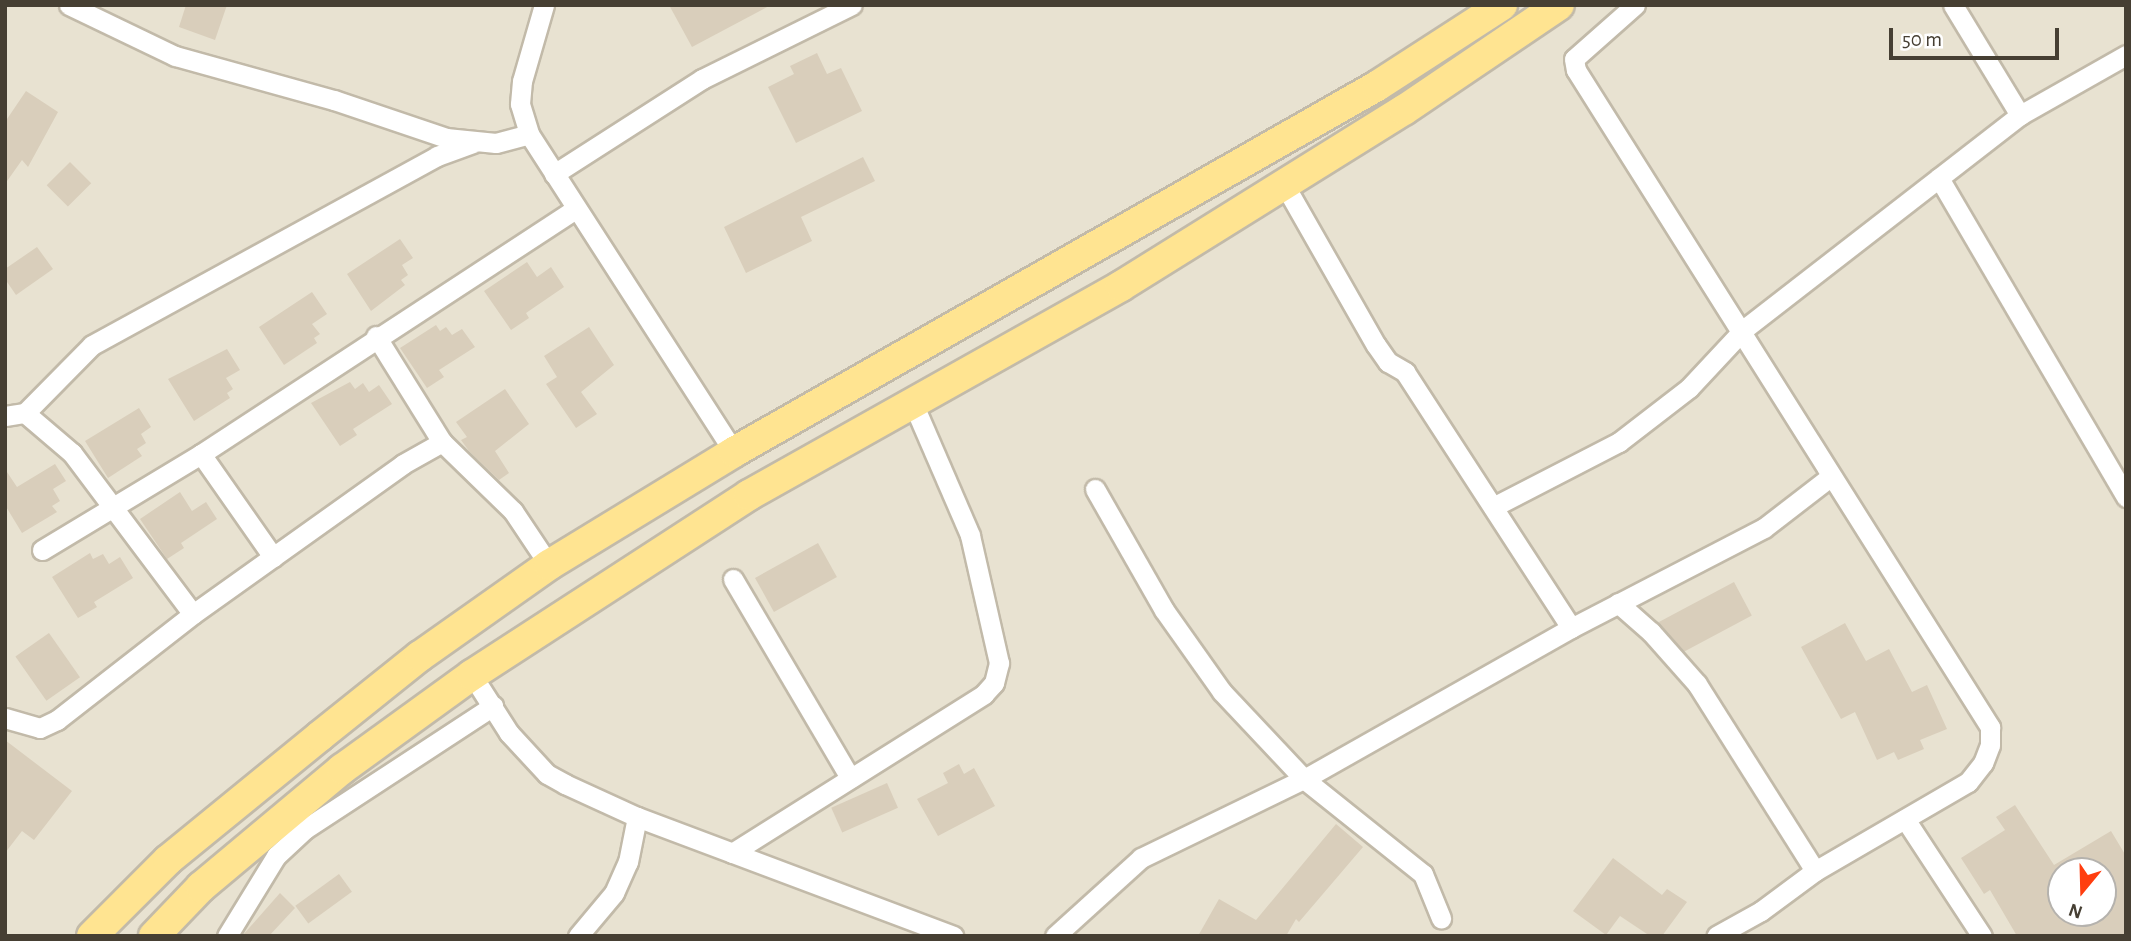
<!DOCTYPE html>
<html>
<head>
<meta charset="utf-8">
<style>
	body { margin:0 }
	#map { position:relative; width:2131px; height:941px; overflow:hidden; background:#f3efe4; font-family:"Alegreya Sans",sans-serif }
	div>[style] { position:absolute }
	.residential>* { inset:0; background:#e8e2d1 }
	.building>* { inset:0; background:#d9cebb; transform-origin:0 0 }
	.roads { filter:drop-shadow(2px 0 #c2baa9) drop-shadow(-2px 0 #c2baa9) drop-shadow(0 2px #c2baa9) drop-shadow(0 -2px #c2baa9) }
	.street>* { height:19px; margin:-9.5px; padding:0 9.5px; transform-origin:9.5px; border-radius:9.5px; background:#fff }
	.primary>* { height:30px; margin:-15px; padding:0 15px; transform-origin:15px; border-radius:15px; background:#ffe491 }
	span { translate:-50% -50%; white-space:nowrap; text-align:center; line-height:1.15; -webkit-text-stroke:5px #fff; paint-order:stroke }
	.frame { position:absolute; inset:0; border:7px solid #463f33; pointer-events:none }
	.north { position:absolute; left:2047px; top:857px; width:70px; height:70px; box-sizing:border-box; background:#fff; border:2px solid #b5b2ad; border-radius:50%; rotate:199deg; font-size:19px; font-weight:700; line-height:28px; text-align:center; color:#463f33 }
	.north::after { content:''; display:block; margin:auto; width:24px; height:32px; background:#ff3e0f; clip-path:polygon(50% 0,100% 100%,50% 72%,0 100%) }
	.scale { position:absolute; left:1889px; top:28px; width:170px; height:32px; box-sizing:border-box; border:4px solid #463f33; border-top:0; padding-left:9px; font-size:21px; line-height:24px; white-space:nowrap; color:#463f33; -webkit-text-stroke:5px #fff; paint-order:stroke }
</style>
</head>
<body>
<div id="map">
	<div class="residential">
		<i style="clip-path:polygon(evenodd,5px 5px,2126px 5px,2126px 936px,5px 936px,5px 5px,2061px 871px,2103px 871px,2103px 913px,2061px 913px,2061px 871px)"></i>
	</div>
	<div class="building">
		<i style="clip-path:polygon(186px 5px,227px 5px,215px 40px,179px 27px)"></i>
		<i style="clip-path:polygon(669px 5px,771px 5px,692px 47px)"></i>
		<i style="clip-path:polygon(817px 53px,827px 74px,841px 68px,862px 111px,796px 143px,768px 87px,794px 74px,790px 66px)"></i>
		<i style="clip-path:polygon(26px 91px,58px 112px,28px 167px,22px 160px,5px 184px,5px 122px)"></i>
		<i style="clip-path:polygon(863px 157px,875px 181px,801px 217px,812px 241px,746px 273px,724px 227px)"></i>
		<i style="left:70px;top:162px;width:30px;height:33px;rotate:45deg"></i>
		<i style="clip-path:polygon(400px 239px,413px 258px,402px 265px,408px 275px,401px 280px,405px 285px,371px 311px,347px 274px)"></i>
		<i style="clip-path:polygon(37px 247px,53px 269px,16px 295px,5px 279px,5px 269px)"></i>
		<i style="clip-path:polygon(527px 262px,537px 277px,551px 267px,564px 287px,526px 313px,529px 318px,511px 330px,484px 291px)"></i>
		<i style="clip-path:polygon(312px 292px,327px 314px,312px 324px,320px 334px,314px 338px,317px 343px,284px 365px,259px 327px)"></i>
		<i style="clip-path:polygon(436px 325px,440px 331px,446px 327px,452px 335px,462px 329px,475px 347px,439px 370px,444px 377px,427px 388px,400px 348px)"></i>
		<i style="clip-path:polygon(589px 327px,614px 365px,581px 392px,597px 414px,576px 428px,546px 384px,557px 377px,544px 356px)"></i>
		<i style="clip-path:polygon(227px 349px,240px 370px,226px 378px,233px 389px,227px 393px,230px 398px,194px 421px,168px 379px)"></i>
		<i style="clip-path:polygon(350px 382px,355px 389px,363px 383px,369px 392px,379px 385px,392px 404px,353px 429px,357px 435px,340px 446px,311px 403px)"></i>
		<i style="clip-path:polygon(505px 389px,529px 424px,495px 451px,509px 473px,499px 480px,469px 451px,461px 440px,467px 437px,456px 422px)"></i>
		<i style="clip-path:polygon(139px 408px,151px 427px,141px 434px,146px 443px,137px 449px,142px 456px,108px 478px,85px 441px)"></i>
		<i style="clip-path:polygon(55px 464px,66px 481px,53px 489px,60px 501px,52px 506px,57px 512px,22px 533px,5px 505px,5px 469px,17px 487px)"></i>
		<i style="clip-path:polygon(180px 492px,192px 511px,206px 502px,217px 519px,181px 543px,184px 548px,167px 559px,140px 519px)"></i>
		<i style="left:818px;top:543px;width:39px;height:72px;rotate:61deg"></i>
		<i style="clip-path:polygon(90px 553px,93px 559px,103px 554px,109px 564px,120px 557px,133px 578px,94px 602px,97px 607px,78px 618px,52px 577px)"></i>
		<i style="left:1734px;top:582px;width:38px;height:85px;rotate:62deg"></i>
		<i style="clip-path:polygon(1845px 623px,1866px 661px,1889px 649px,1912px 692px,1927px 685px,1947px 729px,1920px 740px,1924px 749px,1898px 760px,1894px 752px,1877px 760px,1855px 712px,1841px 719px,1801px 647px)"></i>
		<i style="left:49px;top:633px;width:54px;height:41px;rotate:55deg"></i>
		<i style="clip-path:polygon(5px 740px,72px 791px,34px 840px,22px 831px,5px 853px)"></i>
		<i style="clip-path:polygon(959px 764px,964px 774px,974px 768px,995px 806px,938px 836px,917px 799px,948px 783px,943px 773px)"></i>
		<i style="left:887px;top:783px;width:27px;height:61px;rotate:66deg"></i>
		<i style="clip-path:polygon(evenodd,2015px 805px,2054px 865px,2111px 831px,2126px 856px,2126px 936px,2017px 936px,1990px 890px,1984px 894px,1961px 858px,2005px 830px,1996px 817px,2015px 805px,2061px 871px,2103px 871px,2103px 913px,2061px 913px,2061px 871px)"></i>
		<i style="clip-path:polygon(1336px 824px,1363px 847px,1299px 922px,1296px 919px,1286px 936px,1198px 936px,1219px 899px,1256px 920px)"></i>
		<i style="clip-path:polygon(1613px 858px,1662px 895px,1667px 889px,1687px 902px,1662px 936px,1650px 936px,1620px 916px,1606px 935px,1573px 911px)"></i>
		<i style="left:339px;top:874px;width:22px;height:54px;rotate:54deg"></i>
		<i style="clip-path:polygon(280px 893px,295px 908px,269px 936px,242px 936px)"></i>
	</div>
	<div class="roads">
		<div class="street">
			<i style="left:69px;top:5px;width:118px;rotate:25.7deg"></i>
			<i style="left:175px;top:56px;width:165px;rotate:15.5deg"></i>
			<i style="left:334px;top:100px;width:118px;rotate:18.7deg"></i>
			<i style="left:446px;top:138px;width:50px;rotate:5.7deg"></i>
			<i style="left:496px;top:143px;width:34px;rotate:-15deg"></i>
			<i style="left:544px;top:5px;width:79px;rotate:106.1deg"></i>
			<i style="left:522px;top:81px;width:23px;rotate:95deg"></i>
			<i style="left:520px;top:104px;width:31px;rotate:73deg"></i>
			<i style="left:529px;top:134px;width:378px;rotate:57.2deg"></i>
			<i style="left:1635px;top:5px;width:81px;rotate:138.5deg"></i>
			<i style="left:1574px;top:59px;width:11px;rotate:80deg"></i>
			<i style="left:1576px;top:70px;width:777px;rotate:57.78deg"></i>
			<i style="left:1990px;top:727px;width:18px;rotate:90deg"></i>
			<i style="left:1990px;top:745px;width:19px;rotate:111deg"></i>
			<i style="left:1983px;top:763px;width:24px;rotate:128deg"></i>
			<i style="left:1968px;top:782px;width:177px;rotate:149.8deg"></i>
			<i style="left:1815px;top:871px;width:67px;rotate:143.5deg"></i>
			<i style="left:1761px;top:911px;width:51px;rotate:150.9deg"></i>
			<i style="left:1953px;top:5px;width:129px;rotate:58.7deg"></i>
			<i style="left:554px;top:174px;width:176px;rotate:-32.7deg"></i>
			<i style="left:702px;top:79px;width:167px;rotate:-26.3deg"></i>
			<i style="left:1939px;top:178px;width:370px;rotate:59.6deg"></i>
			<i style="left:1284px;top:184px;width:185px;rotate:60.3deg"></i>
			<i style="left:1376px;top:345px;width:21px;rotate:55deg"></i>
			<i style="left:1388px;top:362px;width:20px;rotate:30deg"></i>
			<i style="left:1405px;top:372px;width:305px;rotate:57deg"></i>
			<i style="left:376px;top:336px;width:125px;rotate:58.1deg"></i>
			<i style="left:442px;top:442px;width:99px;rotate:44.2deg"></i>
			<i style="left:513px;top:511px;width:65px;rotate:56.3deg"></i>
			<i style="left:25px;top:413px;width:95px;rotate:-45.4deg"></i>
			<i style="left:92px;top:345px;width:393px;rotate:-28.7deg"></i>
			<i style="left:437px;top:156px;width:38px;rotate:-20deg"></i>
			<i style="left:5px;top:416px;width:20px;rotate:-9deg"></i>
			<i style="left:25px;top:413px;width:62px;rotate:40.4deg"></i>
			<i style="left:72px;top:453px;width:201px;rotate:53.1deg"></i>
			<i style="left:201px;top:454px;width:126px;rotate:55deg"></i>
			<i style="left:1095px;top:489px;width:139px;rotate:60.3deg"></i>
			<i style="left:1164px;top:610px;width:100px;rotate:54.7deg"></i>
			<i style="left:1222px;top:692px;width:120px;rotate:46.7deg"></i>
			<i style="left:1304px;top:779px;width:152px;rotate:38.6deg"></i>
			<i style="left:1423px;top:874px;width:48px;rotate:67.8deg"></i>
			<i style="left:1493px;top:507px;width:142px;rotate:-27.3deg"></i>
			<i style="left:1619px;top:442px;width:88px;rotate:-37.6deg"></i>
			<i style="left:1689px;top:388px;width:79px;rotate:-47deg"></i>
			<i style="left:1743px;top:330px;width:351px;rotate:-37.8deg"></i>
			<i style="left:2020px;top:115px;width:122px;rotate:-29.5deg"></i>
			<i style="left:42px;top:550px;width:186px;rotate:-31.1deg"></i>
			<i style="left:201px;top:454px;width:448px;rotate:-33.2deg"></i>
			<i style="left:733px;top:579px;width:231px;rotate:59.5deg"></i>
			<i style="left:1618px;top:603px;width:44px;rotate:41.3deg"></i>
			<i style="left:1651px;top:632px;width:69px;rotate:48.5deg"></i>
			<i style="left:1697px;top:684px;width:221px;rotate:57.7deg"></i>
			<i style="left:472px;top:675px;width:69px;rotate:57.5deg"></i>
			<i style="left:509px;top:733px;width:56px;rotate:47.2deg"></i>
			<i style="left:547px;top:774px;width:21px;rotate:29deg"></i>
			<i style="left:565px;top:784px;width:79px;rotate:24.6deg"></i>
			<i style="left:637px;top:817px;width:338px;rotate:20.6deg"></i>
			<i style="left:5px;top:718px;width:36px;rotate:16deg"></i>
			<i style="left:40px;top:728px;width:19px;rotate:-25deg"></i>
			<i style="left:57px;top:720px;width:172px;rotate:-37.9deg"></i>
			<i style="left:193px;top:614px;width:258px;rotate:-35.5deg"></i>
			<i style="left:403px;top:464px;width:45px;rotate:-29.4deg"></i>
			<i style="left:1905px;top:819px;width:140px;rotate:56.7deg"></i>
			<i style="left:732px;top:853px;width:298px;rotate:-32.2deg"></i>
			<i style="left:984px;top:694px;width:15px;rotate:-48deg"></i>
			<i style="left:994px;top:683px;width:21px;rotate:-76deg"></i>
			<i style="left:999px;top:663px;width:131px;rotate:-102.8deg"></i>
			<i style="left:970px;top:535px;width:144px;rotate:-113.4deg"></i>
			<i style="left:227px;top:936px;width:94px;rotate:-58.5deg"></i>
			<i style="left:276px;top:856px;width:40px;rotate:-43deg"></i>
			<i style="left:305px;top:829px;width:225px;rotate:-33.2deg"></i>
			<i style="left:578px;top:936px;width:56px;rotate:-50.1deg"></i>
			<i style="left:614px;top:893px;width:34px;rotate:-66deg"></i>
			<i style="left:628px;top:862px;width:46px;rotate:-78.7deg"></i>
			<i style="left:1055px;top:936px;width:116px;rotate:-42.2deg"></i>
			<i style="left:1141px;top:858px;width:181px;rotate:-25.9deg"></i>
			<i style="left:1304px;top:779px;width:307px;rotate:-29.5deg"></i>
			<i style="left:1571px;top:628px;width:217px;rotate:-27.4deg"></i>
			<i style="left:1764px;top:528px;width:83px;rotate:-37.7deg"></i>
		</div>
		<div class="primary">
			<i style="left:92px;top:936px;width:107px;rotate:-45deg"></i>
			<i style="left:168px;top:860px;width:196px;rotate:-39.2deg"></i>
			<i style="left:320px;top:736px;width:128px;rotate:-38.7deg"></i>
			<i style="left:420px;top:656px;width:158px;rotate:-35.2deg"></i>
			<i style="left:549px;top:565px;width:217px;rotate:-31.4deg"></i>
			<i style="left:734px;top:452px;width:740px;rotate:-29.65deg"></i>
			<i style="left:1377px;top:86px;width:149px;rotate:-32.9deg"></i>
			<i style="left:154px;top:936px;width:68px;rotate:-46.2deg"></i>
			<i style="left:201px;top:887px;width:184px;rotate:-39.9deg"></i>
			<i style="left:342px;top:769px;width:160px;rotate:-35.9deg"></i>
			<i style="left:472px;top:675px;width:330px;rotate:-33deg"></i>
			<i style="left:749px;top:495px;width:427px;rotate:-29.3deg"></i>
			<i style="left:1121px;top:286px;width:333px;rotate:-31.9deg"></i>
			<i style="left:1404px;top:110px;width:187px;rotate:-34.1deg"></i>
		</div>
	</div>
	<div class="frame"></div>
	<div class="north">N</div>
	<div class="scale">50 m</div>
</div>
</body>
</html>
